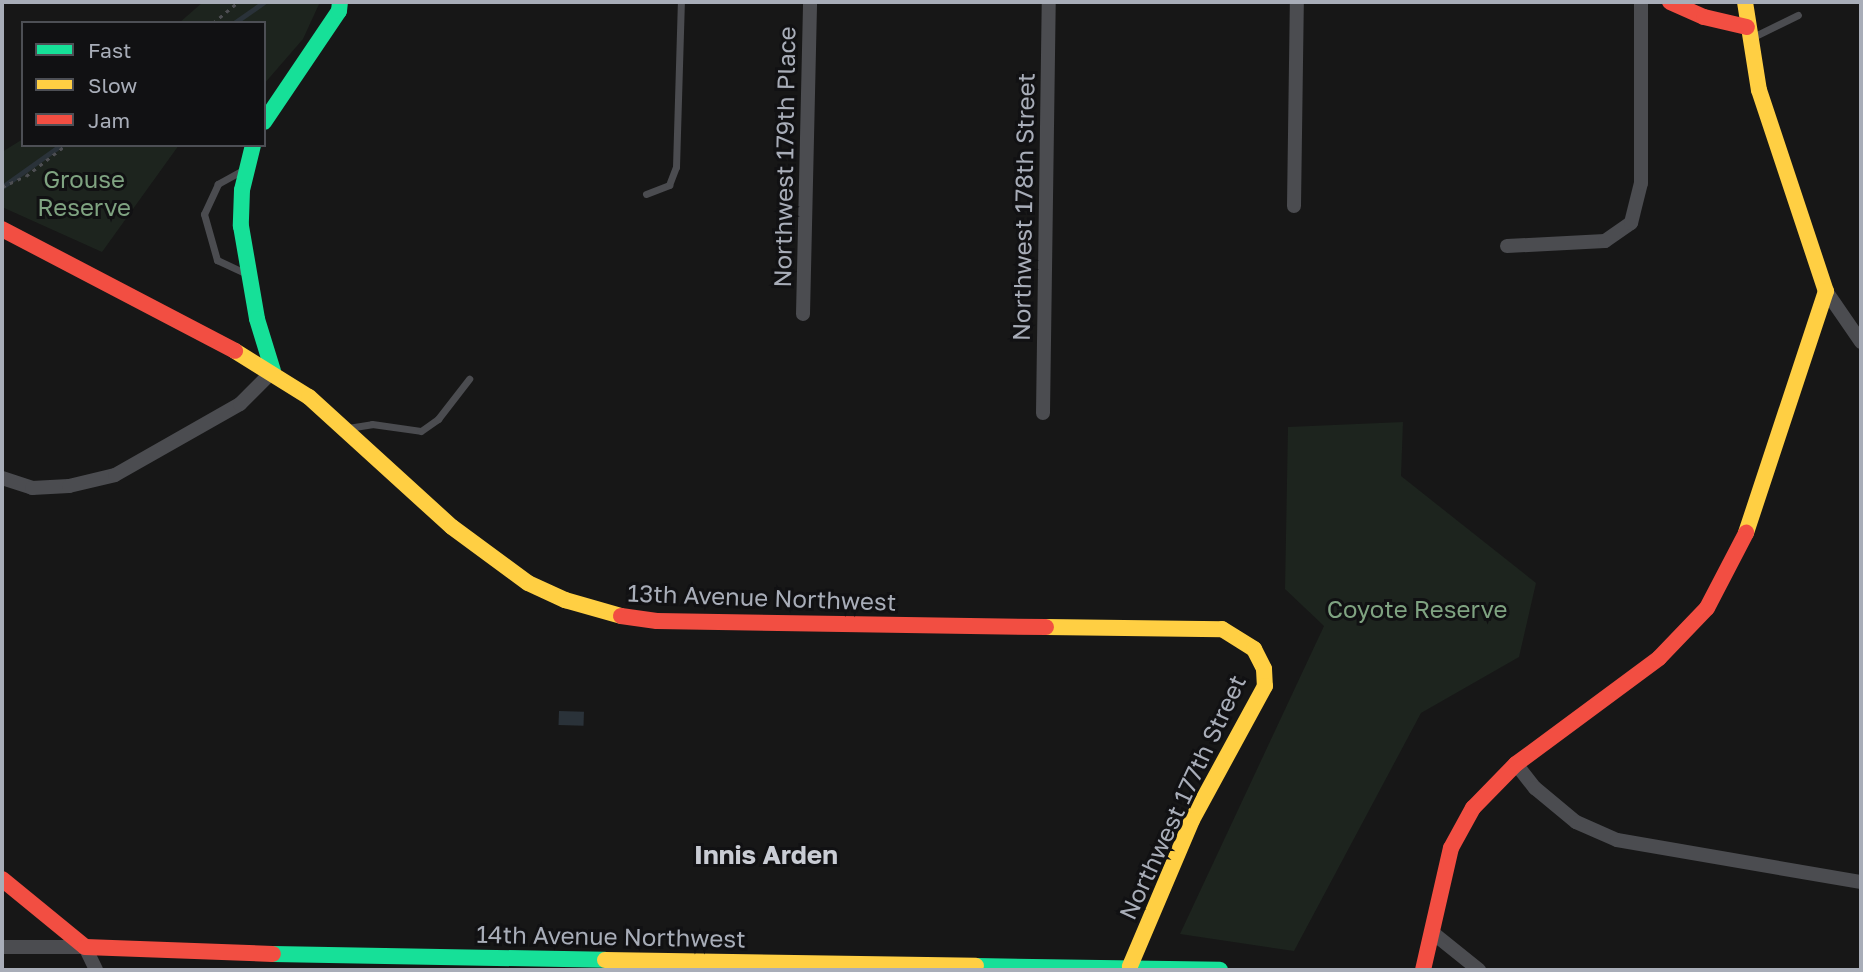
<!DOCTYPE html>
<html>
<head>
<meta charset="utf-8">
<style>
	body { margin:0 }
	#map { position:relative; width:1863px; height:972px; overflow:hidden; background:#171717; font-family:"Golos Text",sans-serif }
	div>[style] { position:absolute }
	.green>* { inset:0; background:#1d241e }
	.water>* { inset:0; background:#2a3239; transform-origin:0 0 }
	.stream>* { height:5px; margin:-2.5px; padding:0 2.5px; transform-origin:2.5px; border-radius:2.5px; background:#2a3239 }
	.path>* { height:2.5px; margin-top:-1.25px; transform-origin:0; background:repeating-linear-gradient(90deg,#4d4e52 0 3.5px,transparent 0 8.5px) }
	.lane>* { height:7px; margin:-3.5px; padding:0 3.5px; transform-origin:3.5px; border-radius:3.5px; background:#4b4c50 }
	.street>* { height:14px; margin:-7px; padding:0 7px; transform-origin:7px; border-radius:7px; background:#4b4c50 }
	.fast>* { height:16px; margin:-8px; padding:0 8px; transform-origin:8px; border-radius:8px; background:#16e098 }
	.slow>* { height:16px; margin:-8px; padding:0 8px; transform-origin:8px; border-radius:8px; background:#ffcf43 }
	.jam>* { height:16px; margin:-8px; padding:0 8px; transform-origin:8px; border-radius:8px; background:#f24e42 }
	span { translate:-50% -50%; white-space:nowrap; text-align:center; line-height:1.15; -webkit-text-stroke:6px #111113; paint-order:stroke }
	.street-label { font-size:24px; color:#a8adb8 }
	.park-label { font-size:24px; color:#7fa381 }
	.neighbourhood-label { font-size:26px; color:#c9ccd4; font-weight:700 }
	.frame { position:absolute; inset:0; border:4px solid #a8adb8; pointer-events:none }
	.legend { position:absolute; left:21px; top:21px; width:245px; height:126px; box-sizing:border-box; background:#111113; border:2px solid #4d4f55; margin:0; padding:9px 12px; list-style:none; font-size:21px; color:#a8adb8 }
	.legend li { display:flex; align-items:center; gap:14px; height:35px }
	.legend b { width:35px; border:2px solid #4d4f55 }
</style>
</head>
<body>
<div id="map">
	<div class="green">
		<i style="clip-path:polygon(203px 2px,320px 2px,303px 39px,264px 84px,264px 23px,179px 23px)"></i>
		<i style="clip-path:polygon(23px 139px,23px 145px,179px 145px,102px 252px,2px 207px,2px 152px)"></i>
		<i style="clip-path:polygon(1403px 422px,1401px 476px,1536px 583px,1519px 657px,1421px 713px,1294px 951px,1180px 934px,1324px 626px,1285px 589px,1288px 427px)"></i>
	</div>
	<div class="water">
		<i style="left:559px;top:711px;width:25px;height:14px;rotate:2deg"></i>
	</div>
	<div class="stream">
		<i style="left:234px;top:23px;width:37px;rotate:-35deg"></i>
		<i style="left:2px;top:187px;width:72px;rotate:-35.4deg"></i>
	</div>
	<div class="path">
		<i style="left:213px;top:23px;width:33px;rotate:-40deg"></i>
		<i style="left:2px;top:187px;width:26px;rotate:-25deg"></i>
		<i style="left:26px;top:176px;width:51px;rotate:-37.8deg"></i>
	</div>
	<div class="lane">
		<i style="left:1753px;top:37px;width:50px;rotate:-26.1deg"></i>
		<i style="left:243px;top:170px;width:29px;rotate:151deg"></i>
		<i style="left:218px;top:184px;width:33px;rotate:115deg"></i>
		<i style="left:204px;top:214px;width:48px;rotate:74.2deg"></i>
		<i style="left:217px;top:260px;width:31px;rotate:25deg"></i>
		<i style="left:646px;top:194px;width:25px;rotate:-21deg"></i>
		<i style="left:669px;top:185px;width:19px;rotate:-69deg"></i>
		<i style="left:676px;top:167px;width:165px;rotate:-88.3deg"></i>
		<i style="left:348px;top:428px;width:24px;rotate:-9deg"></i>
		<i style="left:372px;top:424px;width:49px;rotate:8.1deg"></i>
		<i style="left:421px;top:431px;width:21px;rotate:-35deg"></i>
		<i style="left:438px;top:419px;width:51px;rotate:-52.2deg"></i>
	</div>
	<div class="street">
		<i style="left:1294px;top:206px;width:204px;rotate:-89.2deg"></i>
		<i style="left:1507px;top:246px;width:98px;rotate:-2.9deg"></i>
		<i style="left:1605px;top:241px;width:32px;rotate:-35deg"></i>
		<i style="left:1631px;top:223px;width:41px;rotate:-76deg"></i>
		<i style="left:1641px;top:183px;width:181px;rotate:-90deg"></i>
		<i style="left:1826px;top:291px;width:62px;rotate:55.5deg"></i>
		<i style="left:803px;top:314px;width:312px;rotate:-88.7deg"></i>
		<i style="left:1043px;top:413px;width:411px;rotate:-89.2deg"></i>
		<i style="left:2px;top:478px;width:32px;rotate:18deg"></i>
		<i style="left:32px;top:488px;width:37px;rotate:-3deg"></i>
		<i style="left:69px;top:486px;width:47px;rotate:-13.4deg"></i>
		<i style="left:115px;top:475px;width:144px;rotate:-29.6deg"></i>
		<i style="left:240px;top:404px;width:47px;rotate:-45deg"></i>
		<i style="left:1516px;top:764px;width:31px;rotate:52deg"></i>
		<i style="left:1535px;top:788px;width:53px;rotate:39.7deg"></i>
		<i style="left:1576px;top:822px;width:45px;rotate:23.7deg"></i>
		<i style="left:1617px;top:840px;width:248px;rotate:9.8deg"></i>
		<i style="left:1433px;top:933px;width:59px;rotate:38.8deg"></i>
		<i style="left:2px;top:947px;width:83px"></i>
		<i style="left:85px;top:947px;width:25px;rotate:64deg"></i>
	</div>
	<div class="fast">
		<i style="left:264px;top:122px;width:134px;rotate:-56deg"></i>
		<i style="left:339px;top:11px;width:9px;rotate:-84deg"></i>
		<i style="left:253px;top:145px;width:46px;rotate:103.7deg"></i>
		<i style="left:242px;top:190px;width:36px;rotate:92deg"></i>
		<i style="left:241px;top:226px;width:94px;rotate:80.2deg"></i>
		<i style="left:257px;top:319px;width:54px;rotate:72.9deg"></i>
		<i style="left:273px;top:954px;width:332px;rotate:1deg"></i>
		<i style="left:976px;top:966px;width:244px;rotate:0.9deg"></i>
	</div>
	<div class="slow">
		<i style="left:1745px;top:2px;width:89px;rotate:81deg"></i>
		<i style="left:1759px;top:90px;width:212px;rotate:71.6deg"></i>
		<i style="left:1826px;top:291px;width:255px;rotate:108.3deg"></i>
		<i style="left:235px;top:351px;width:87px;rotate:31.9deg"></i>
		<i style="left:309px;top:397px;width:193px;rotate:42.3deg"></i>
		<i style="left:452px;top:527px;width:94px;rotate:36.4deg"></i>
		<i style="left:528px;top:583px;width:41px;rotate:24.7deg"></i>
		<i style="left:565px;top:600px;width:58px;rotate:15.9deg"></i>
		<i style="left:1046px;top:627px;width:176px;rotate:0.7deg"></i>
		<i style="left:1222px;top:629px;width:38px;rotate:32deg"></i>
		<i style="left:1254px;top:649px;width:22px;rotate:63deg"></i>
		<i style="left:1264px;top:669px;width:17px;rotate:87deg"></i>
		<i style="left:1265px;top:686px;width:153px;rotate:118.6deg"></i>
		<i style="left:1192px;top:820px;width:159px;rotate:113deg"></i>
		<i style="left:605px;top:960px;width:371px;rotate:0.9deg"></i>
	</div>
	<div class="jam">
		<i style="left:1670px;top:2px;width:37px;rotate:24deg"></i>
		<i style="left:1704px;top:17px;width:44px;rotate:13.1deg"></i>
		<i style="left:2px;top:229px;width:263px;rotate:27.6deg"></i>
		<i style="left:621px;top:616px;width:36px;rotate:8deg"></i>
		<i style="left:657px;top:621px;width:389px;rotate:0.9deg"></i>
		<i style="left:2px;top:879px;width:107px;rotate:39.3deg"></i>
		<i style="left:85px;top:947px;width:188px;rotate:2.1deg"></i>
		<i style="left:1423px;top:970px;width:125px;rotate:-77.1deg"></i>
		<i style="left:1451px;top:848px;width:46px;rotate:-61.2deg"></i>
		<i style="left:1473px;top:808px;width:62px;rotate:-45.7deg"></i>
		<i style="left:1516px;top:764px;width:178px;rotate:-36.5deg"></i>
		<i style="left:1659px;top:658px;width:69px;rotate:-46.2deg"></i>
		<i style="left:1707px;top:608px;width:85px;rotate:-62.5deg"></i>
	</div>
	<div class="street-label">
		<span style="left:784px;top:157px;rotate:-89deg">Northwest 179th Place</span>
		<span style="left:1023px;top:207px;rotate:-89deg">Northwest 178th Street</span>
		<span style="left:762px;top:597px;rotate:2deg">13th Avenue Northwest</span>
		<span style="left:1182px;top:797px;rotate:-65deg">Northwest 177th Street</span>
		<span style="left:611px;top:936px;rotate:1deg">14th Avenue Northwest</span>
	</div>
	<div class="park-label">
		<span style="left:84px;top:193px">Grouse<br>Reserve</span>
		<span style="left:1417px;top:609px">Coyote Reserve</span>
	</div>
	<div class="neighbourhood-label">
		<span style="left:766px;top:855px">Innis Arden</span>
	</div>
	<div class="frame"></div>
	<ul class="legend">
	<li><b style="height:9px;background:#16e098"></b>Fast</li>
	<li><b style="height:9px;background:#ffcf43"></b>Slow</li>
	<li><b style="height:9px;background:#f24e42"></b>Jam</li>
	</ul>
</div>
</body>
</html>
